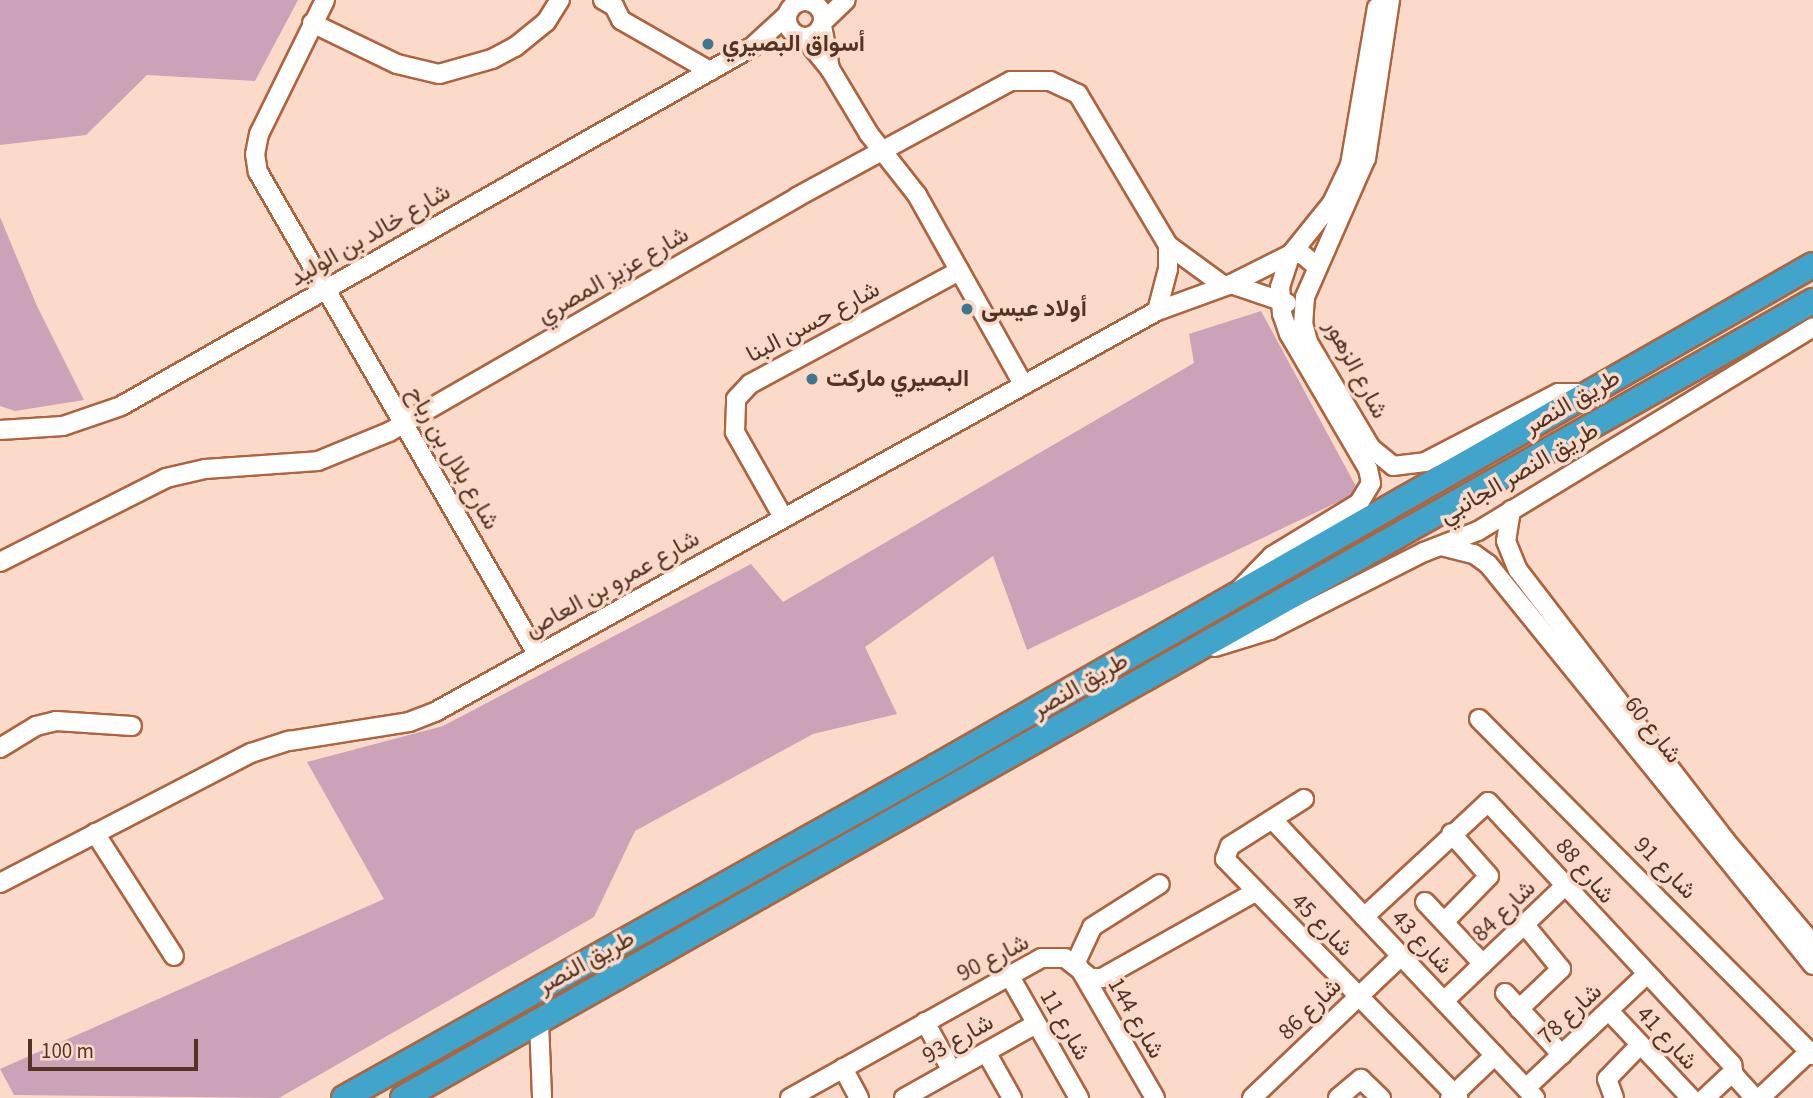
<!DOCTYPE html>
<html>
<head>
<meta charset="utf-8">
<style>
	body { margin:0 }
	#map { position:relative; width:1813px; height:1098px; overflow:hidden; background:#fcdaca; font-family:"Source Sans 3",Vazirmatn,sans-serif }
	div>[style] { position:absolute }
	.green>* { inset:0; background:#cca2b8 }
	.roads { filter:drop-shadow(2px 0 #ad643f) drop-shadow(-2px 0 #ad643f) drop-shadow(0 2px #ad643f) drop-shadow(0 -2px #ad643f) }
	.minor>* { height:18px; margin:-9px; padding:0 9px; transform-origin:9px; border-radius:9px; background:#fff }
	.minor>.ring { margin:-9px; padding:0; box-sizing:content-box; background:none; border:18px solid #fff; border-radius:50% }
	.highway>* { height:24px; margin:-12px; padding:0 12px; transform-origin:12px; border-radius:12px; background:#41a5cb }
	.dots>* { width:19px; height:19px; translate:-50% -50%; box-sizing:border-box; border:4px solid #fcdaca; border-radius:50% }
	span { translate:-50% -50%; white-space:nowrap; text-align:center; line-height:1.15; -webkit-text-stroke:7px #fcdaca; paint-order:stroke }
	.poi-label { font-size:24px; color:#543323; font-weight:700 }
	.left { translate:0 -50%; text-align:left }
	.street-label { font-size:24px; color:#543323 }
	.scale { position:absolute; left:28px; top:1039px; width:170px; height:32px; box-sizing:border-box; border:4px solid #543323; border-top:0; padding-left:9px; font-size:21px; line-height:24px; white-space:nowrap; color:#543323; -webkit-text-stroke:5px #fcdaca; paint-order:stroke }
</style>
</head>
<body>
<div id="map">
	<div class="green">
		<i style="clip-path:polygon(0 0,298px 0,255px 81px,147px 75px,86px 135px,0 145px)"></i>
		<i style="clip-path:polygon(0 217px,37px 306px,84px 400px,15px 411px,0 406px)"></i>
		<i style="clip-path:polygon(1261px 311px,1359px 492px,1027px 650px,993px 556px,865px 647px,897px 714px,813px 734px,635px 831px,594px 917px,279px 1098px,14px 1095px,0 1069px,384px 899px,307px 762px,443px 726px,751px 564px,783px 602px,1194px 363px,1189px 334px)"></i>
	</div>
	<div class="roads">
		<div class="minor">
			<i style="left:325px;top:0;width:149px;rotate:116.2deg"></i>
			<i style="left:259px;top:134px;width:20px;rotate:101deg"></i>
			<i style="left:255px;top:154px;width:18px;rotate:81deg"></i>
			<i style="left:258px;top:172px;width:557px;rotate:59.94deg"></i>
			<i style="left:603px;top:0;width:13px;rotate:29deg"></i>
			<i style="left:614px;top:6px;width:16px;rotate:63deg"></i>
			<i style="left:621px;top:20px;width:103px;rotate:29.8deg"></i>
			<i style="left:1390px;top:0;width:160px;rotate:98.6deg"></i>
			<i style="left:1366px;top:158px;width:152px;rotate:113.7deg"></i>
			<i style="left:1305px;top:297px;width:26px;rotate:94deg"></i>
			<i style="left:1303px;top:323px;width:20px;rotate:75deg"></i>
			<i style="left:1308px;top:342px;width:123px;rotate:59.3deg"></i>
			<i style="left:1371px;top:448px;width:28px;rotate:39deg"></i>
			<i style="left:1393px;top:466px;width:32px;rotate:-7deg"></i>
			<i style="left:1425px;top:462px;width:150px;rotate:-27.4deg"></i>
			<i style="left:1558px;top:393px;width:31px"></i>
			<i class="ring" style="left:787px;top:1px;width:18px;height:18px"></i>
			<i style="left:824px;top:21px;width:30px;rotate:-44deg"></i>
			<i style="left:312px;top:23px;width:94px;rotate:25.8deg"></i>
			<i style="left:397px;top:64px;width:43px;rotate:13.4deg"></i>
			<i style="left:439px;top:74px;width:55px;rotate:-15.8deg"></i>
			<i style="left:492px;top:59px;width:26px;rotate:-28deg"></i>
			<i style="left:515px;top:47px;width:40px;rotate:-39deg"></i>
			<i style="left:546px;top:22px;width:26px;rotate:-58deg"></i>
			<i style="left:822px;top:26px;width:44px;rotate:79.5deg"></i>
			<i style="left:804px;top:37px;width:41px;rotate:50.9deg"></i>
			<i style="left:830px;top:69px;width:76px;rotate:59deg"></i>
			<i style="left:869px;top:134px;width:78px;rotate:51.8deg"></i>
			<i style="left:917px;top:195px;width:217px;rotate:60.7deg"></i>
			<i style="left:1231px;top:284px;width:59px;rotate:18.7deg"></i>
			<i style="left:1157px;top:311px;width:43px;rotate:-75.3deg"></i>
			<i style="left:1168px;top:269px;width:24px;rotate:-90deg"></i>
			<i style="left:0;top:430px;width:63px;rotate:-3.6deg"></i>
			<i style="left:63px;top:426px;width:61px;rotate:-19deg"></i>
			<i style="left:121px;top:406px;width:726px;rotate:-29.64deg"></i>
			<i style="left:752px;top:47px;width:47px;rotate:-42.4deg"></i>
			<i style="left:1511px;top:510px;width:31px;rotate:99deg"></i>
			<i style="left:1506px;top:541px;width:31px;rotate:68deg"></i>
			<i style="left:1518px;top:570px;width:340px;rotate:52.5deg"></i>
			<i style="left:1725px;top:840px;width:136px;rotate:49.8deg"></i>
			<i style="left:783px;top:517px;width:98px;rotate:-119.5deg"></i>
			<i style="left:735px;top:432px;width:33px;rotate:-88deg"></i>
			<i style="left:736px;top:399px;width:21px;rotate:-47deg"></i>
			<i style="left:750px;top:384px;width:238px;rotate:-28.4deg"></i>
			<i style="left:1441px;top:546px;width:34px;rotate:14deg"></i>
			<i style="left:1474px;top:554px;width:17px;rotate:36deg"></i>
			<i style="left:1488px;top:564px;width:516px;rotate:50.98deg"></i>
			<i style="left:0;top:562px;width:186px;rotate:-26.8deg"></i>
			<i style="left:166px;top:478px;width:40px;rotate:-13deg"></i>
			<i style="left:205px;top:469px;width:113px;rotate:-4deg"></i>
			<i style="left:318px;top:461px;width:77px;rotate:-22.2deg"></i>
			<i style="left:389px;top:432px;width:471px;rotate:-29.9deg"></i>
			<i style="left:797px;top:197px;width:243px;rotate:-28.5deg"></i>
			<i style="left:1011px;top:81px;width:39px"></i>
			<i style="left:1050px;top:81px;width:31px;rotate:25deg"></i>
			<i style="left:1078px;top:94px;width:176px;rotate:59.2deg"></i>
			<i style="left:1168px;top:245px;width:69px;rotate:36.2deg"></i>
			<i style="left:1241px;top:588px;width:45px;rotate:-45.9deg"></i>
			<i style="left:1272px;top:556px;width:102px;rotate:-31.3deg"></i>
			<i style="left:1359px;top:503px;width:23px;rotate:-59deg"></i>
			<i style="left:1371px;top:483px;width:14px;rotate:-102deg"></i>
			<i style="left:1368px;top:469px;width:156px;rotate:-120.3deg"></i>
			<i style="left:1289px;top:334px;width:21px;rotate:-109deg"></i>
			<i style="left:1282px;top:314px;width:27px;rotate:-94deg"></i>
			<i style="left:1280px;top:287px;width:35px;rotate:-72deg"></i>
			<i style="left:1291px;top:254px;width:65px;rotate:-51.2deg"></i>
			<i style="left:1332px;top:203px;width:42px;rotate:-64.7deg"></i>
			<i style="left:1350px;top:165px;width:160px;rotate:-80.3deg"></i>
			<i style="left:1215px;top:647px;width:58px;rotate:-17.2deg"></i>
			<i style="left:1270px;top:630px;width:173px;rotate:-26.9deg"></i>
			<i style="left:1424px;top:552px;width:58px;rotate:-21.3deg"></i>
			<i style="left:1478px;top:531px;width:392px;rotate:-31.3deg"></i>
			<i style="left:1479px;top:719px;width:474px;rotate:45.2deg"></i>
			<i style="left:0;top:748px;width:42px;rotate:-31.4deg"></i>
			<i style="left:36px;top:726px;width:21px;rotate:-14deg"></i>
			<i style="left:56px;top:721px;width:76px;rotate:3.8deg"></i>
			<i style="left:1304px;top:799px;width:88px;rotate:147.6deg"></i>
			<i style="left:1230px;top:846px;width:14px;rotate:111deg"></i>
			<i style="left:1225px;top:859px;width:334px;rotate:45.7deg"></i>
			<i style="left:1273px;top:820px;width:382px;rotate:46.7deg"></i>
			<i style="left:95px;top:833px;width:146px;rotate:57.3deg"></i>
			<i style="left:0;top:883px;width:283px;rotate:-27.4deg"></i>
			<i style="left:251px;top:753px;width:40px;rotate:-18deg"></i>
			<i style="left:289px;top:741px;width:121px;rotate:-9deg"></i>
			<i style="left:409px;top:722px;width:28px;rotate:-21deg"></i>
			<i style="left:435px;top:712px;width:826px;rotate:-29.05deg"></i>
			<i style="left:1157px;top:311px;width:79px;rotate:-20deg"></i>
			<i style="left:1231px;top:284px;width:67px;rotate:-26.6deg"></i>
			<i style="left:1291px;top:254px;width:11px"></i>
			<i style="left:1302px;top:254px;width:17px;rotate:40deg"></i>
			<i style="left:1425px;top:902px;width:85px;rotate:46.9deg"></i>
			<i style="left:1364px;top:917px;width:169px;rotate:-42.8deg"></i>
			<i style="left:1488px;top:802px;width:359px;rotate:47.1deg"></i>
			<i style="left:1732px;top:1065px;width:10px;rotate:79deg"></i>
			<i style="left:1734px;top:1075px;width:31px;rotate:48deg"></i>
			<i style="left:1444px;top:922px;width:64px;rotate:-45.6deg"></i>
			<i style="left:1489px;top:876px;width:57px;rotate:-131.5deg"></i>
			<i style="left:1009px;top:975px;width:142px;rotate:60.4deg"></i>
			<i style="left:1505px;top:993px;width:84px;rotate:47.4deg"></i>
			<i style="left:1444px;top:1001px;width:170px;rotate:-43.6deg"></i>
			<i style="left:1519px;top:1009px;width:58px;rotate:-43.6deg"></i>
			<i style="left:1561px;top:969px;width:57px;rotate:-129.3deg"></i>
			<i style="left:1609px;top:1011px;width:120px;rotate:46.7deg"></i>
			<i style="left:539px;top:1022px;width:76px;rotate:87.7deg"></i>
			<i style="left:925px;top:1022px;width:56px;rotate:61.1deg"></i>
			<i style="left:986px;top:1052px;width:53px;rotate:60.5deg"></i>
			<i style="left:843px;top:1068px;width:34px;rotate:62deg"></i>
			<i style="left:1526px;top:1088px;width:165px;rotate:-43.3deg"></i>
			<i style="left:790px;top:1098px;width:288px;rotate:-29.1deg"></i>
			<i style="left:1042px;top:958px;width:23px"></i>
			<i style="left:1065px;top:958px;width:33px;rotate:38deg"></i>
			<i style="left:1091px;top:978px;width:11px"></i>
			<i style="left:1102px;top:978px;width:176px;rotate:-29.3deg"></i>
			<i style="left:904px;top:1098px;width:151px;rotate:-29.3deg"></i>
			<i style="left:1155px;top:1098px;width:157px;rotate:-120.2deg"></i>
			<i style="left:1076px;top:962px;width:38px;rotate:-65deg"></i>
			<i style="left:1092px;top:927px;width:80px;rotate:-32.3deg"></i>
			<i style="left:1252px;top:1098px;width:206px;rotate:-43.6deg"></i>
			<i style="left:1338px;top:1098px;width:30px;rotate:-40deg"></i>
			<i style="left:1361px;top:1079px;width:28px;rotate:44deg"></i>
			<i style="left:1450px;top:1098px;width:62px;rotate:-43.7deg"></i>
			<i style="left:1614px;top:1098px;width:20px;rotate:-110deg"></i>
			<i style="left:1607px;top:1079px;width:47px;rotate:-45.9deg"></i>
			<i style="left:1705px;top:1098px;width:38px;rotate:-43deg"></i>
			<i style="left:1760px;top:1098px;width:69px;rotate:-43.2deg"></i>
		</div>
		<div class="highway">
			<i style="left:344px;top:1098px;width:680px;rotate:-29.24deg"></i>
			<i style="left:937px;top:766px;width:1009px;rotate:-29.77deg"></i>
			<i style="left:403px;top:1098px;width:1620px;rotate:-29.48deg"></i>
		</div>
	</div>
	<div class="dots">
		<i style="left:708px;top:44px;background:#3d7890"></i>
		<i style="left:967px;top:309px;background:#3d7890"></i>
		<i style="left:812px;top:379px;background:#3d7890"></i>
	</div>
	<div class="poi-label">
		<span class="left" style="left:722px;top:44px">أسواق البصيري</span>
		<span class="left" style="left:981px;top:309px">أولاد عيسى</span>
		<span class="left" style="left:826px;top:379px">البصيري ماركت</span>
	</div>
	<div class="street-label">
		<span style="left:370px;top:235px;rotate:-30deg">شارع خالد بن الوليد</span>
		<span style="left:613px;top:275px;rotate:-30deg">شارع عزيز المصري</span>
		<span style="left:813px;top:322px;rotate:-28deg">شارع حسن البنا</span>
		<span style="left:1356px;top:369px;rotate:62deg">شارع الزهور</span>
		<span style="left:1572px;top:402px;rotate:-30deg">طريق النصر</span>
		<span style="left:453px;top:458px;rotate:60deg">شارع بلال بن رباح</span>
		<span style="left:1519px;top:473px;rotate:-30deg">طريق النصر الجانبي</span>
		<span style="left:612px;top:584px;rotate:-29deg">شارع عمرو بن العاص</span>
		<span style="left:1080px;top:685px;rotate:-30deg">طريق النصر</span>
		<span style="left:1653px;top:730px;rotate:52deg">شارع 60</span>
		<span style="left:1665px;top:868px;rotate:45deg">شارع 91</span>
		<span style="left:1585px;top:871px;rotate:50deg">شارع 88</span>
		<span style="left:1504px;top:911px;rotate:-44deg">شارع 84</span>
		<span style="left:1322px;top:925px;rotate:46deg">شارع 45</span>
		<span style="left:1422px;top:942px;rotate:47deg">شارع 43</span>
		<span style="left:993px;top:958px;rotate:-27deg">شارع 90</span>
		<span style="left:586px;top:962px;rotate:-29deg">طريق النصر</span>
		<span style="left:1310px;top:1009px;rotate:-44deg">شارع 86</span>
		<span style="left:1570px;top:1014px;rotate:-43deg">شارع 78</span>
		<span style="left:1136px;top:1018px;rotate:60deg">شارع 144</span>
		<span style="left:1065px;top:1025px;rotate:60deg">شارع 11</span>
		<span style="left:1667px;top:1038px;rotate:47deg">شارع 41</span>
		<span style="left:958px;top:1039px;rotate:-29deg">شارع 93</span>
	</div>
	<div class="scale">100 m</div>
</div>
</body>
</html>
